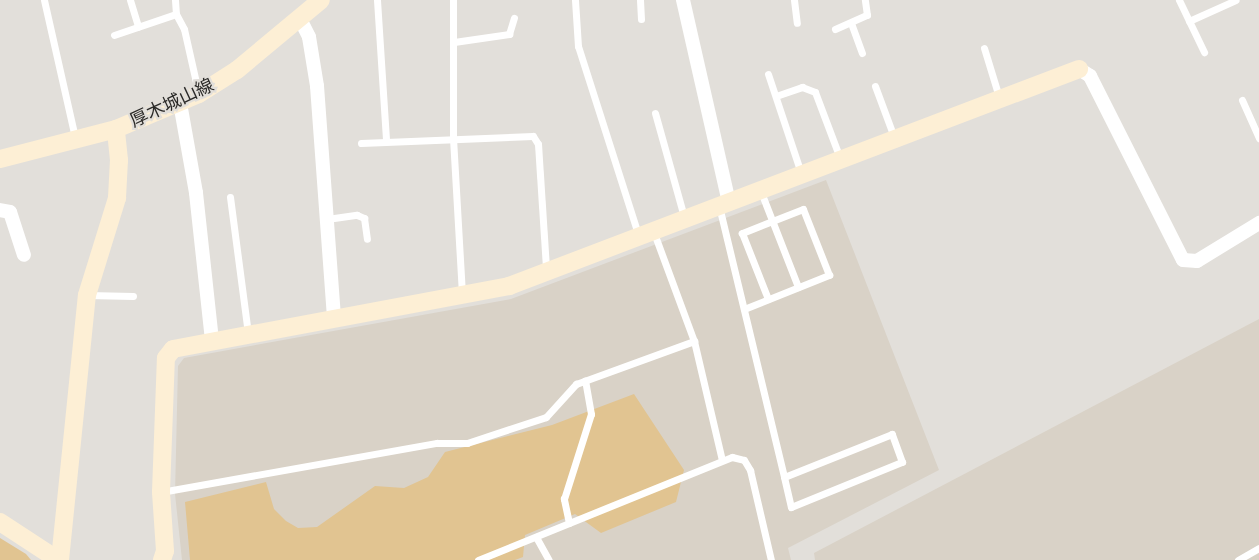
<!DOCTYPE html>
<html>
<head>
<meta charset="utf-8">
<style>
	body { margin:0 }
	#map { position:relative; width:1259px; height:560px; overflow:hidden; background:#e2dfda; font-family:"Roboto Condensed","Noto Sans JP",sans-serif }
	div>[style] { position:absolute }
	.built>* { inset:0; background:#d9d2c7 }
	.green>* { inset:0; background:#e1c491 }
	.lane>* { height:7px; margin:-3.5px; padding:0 3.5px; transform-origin:3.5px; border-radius:3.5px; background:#fff }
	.street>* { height:14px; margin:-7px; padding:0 7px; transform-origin:7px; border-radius:7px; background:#fff }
	.secondary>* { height:18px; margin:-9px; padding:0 9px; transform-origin:9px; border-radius:9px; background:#fdefd5 }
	span { translate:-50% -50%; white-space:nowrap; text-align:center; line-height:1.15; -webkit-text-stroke:4.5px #e2dfda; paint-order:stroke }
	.street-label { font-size:18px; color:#2b2a28 }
</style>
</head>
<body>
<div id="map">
	<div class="built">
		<i style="clip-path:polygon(826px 180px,939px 470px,788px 548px,791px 560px,182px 560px,175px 494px,178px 366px,184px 358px,511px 299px)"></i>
		<i style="clip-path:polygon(1259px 319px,1259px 560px,815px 560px,814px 553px)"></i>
	</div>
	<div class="green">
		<i style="clip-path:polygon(634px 394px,684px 470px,676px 502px,601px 533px,575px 514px,525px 535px,523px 557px,515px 560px,190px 560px,185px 502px,266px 482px,274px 509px,286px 521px,298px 528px,317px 527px,375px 486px,404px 488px,428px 477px,445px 452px,552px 425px)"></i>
		<i style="clip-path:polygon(0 538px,26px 554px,31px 560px,0 560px)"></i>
	</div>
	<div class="lane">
		<i style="left:44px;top:0;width:141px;rotate:77.3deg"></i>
		<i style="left:130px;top:0;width:28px;rotate:73deg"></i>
		<i style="left:175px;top:0;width:14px;rotate:86deg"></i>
		<i style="left:377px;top:0;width:141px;rotate:86.3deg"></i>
		<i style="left:453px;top:0;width:138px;rotate:90deg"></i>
		<i style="left:453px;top:138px;width:156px;rotate:86.7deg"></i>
		<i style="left:575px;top:0;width:46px;rotate:86.3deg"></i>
		<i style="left:578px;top:46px;width:201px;rotate:72.3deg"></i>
		<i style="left:640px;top:0;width:19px;rotate:87deg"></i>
		<i style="left:794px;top:0;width:23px;rotate:83deg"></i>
		<i style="left:1179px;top:0;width:58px;rotate:64.3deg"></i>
		<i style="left:1189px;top:21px;width:51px;rotate:-24.1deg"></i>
		<i style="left:851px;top:23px;width:32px;rotate:70deg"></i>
		<i style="left:835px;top:29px;width:35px;rotate:-24deg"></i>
		<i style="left:867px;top:15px;width:15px;rotate:-98deg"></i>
		<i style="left:114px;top:35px;width:65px;rotate:-18.7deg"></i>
		<i style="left:176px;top:14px;width:17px;rotate:62deg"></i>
		<i style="left:184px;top:29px;width:64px;rotate:77.3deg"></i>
		<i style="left:454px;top:42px;width:56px;rotate:-8.3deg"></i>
		<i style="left:509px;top:34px;width:17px;rotate:-73deg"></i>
		<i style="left:984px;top:48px;width:51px;rotate:73deg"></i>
		<i style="left:768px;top:74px;width:104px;rotate:71.6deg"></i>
		<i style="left:875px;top:86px;width:54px;rotate:69.6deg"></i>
		<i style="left:776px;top:96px;width:28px;rotate:-19deg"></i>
		<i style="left:802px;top:87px;width:14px;rotate:21deg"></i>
		<i style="left:815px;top:92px;width:71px;rotate:69.3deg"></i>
		<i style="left:1242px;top:100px;width:42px;rotate:65.9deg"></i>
		<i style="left:655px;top:113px;width:108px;rotate:74.4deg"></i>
		<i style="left:361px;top:143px;width:172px;rotate:-2.3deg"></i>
		<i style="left:533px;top:136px;width:9px;rotate:58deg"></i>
		<i style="left:538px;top:144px;width:125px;rotate:86.3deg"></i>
		<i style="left:761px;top:192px;width:102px;rotate:68.7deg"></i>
		<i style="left:230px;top:197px;width:137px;rotate:82.5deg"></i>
		<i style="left:719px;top:206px;width:279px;rotate:76.5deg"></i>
		<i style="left:784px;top:477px;width:31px;rotate:77deg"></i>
		<i style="left:791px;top:507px;width:120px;rotate:-22.1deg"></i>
		<i style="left:902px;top:462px;width:30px;rotate:-110deg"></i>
		<i style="left:892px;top:434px;width:116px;rotate:158.3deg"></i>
		<i style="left:327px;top:219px;width:30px;rotate:-8deg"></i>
		<i style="left:357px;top:215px;width:8px;rotate:23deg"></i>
		<i style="left:364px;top:218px;width:21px;rotate:82deg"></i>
		<i style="left:654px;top:233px;width:115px;rotate:69.7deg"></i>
		<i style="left:694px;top:341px;width:122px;rotate:76.8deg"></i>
		<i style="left:87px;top:295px;width:46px;rotate:1.2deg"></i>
		<i style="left:744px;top:309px;width:92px;rotate:-21.8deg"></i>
		<i style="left:829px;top:275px;width:71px;rotate:-111.5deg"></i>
		<i style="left:803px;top:209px;width:66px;rotate:158.5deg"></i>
		<i style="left:742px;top:233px;width:71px;rotate:68.5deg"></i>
		<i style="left:161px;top:492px;width:280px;rotate:-10.1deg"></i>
		<i style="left:437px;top:443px;width:30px"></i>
		<i style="left:467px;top:443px;width:83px;rotate:-18.2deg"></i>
		<i style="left:546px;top:417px;width:45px;rotate:-47.7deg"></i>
		<i style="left:576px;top:384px;width:126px;rotate:-20deg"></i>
		<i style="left:569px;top:523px;width:25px;rotate:-102deg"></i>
		<i style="left:564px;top:499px;width:89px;rotate:-72.4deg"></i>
		<i style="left:591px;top:414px;width:34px;rotate:-100deg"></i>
		<i style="left:536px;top:537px;width:26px;rotate:61deg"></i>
		<i style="left:478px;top:560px;width:274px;rotate:-22.1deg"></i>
		<i style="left:732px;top:457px;width:12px;rotate:14deg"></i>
		<i style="left:744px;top:460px;width:12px;rotate:59deg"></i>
		<i style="left:750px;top:470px;width:92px;rotate:76.9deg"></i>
		<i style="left:1238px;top:560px;width:24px;rotate:-30deg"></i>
	</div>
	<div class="street">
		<i style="left:683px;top:0;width:208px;rotate:77.2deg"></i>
		<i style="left:300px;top:19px;width:20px;rotate:63deg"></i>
		<i style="left:309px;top:37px;width:50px;rotate:80.7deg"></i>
		<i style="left:317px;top:86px;width:233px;rotate:85.8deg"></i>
		<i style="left:1079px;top:69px;width:13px;rotate:32deg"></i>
		<i style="left:1090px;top:76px;width:206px;rotate:63.2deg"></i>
		<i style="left:1183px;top:260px;width:14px;rotate:4deg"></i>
		<i style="left:1197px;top:261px;width:73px;rotate:-31.5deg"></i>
		<i style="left:180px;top:103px;width:91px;rotate:79.9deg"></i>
		<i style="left:196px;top:193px;width:148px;rotate:83.8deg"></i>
		<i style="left:0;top:210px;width:10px;rotate:11deg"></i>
		<i style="left:10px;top:212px;width:45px;rotate:72deg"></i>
	</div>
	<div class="secondary">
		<i style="left:0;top:159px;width:120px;rotate:-14.5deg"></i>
		<i style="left:116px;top:129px;width:90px;rotate:-22.9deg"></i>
		<i style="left:199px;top:94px;width:45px;rotate:-32.3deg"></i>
		<i style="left:237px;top:70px;width:109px;rotate:-39.8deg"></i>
		<i style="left:0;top:522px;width:69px;rotate:33.2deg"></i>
		<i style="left:60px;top:560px;width:266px;rotate:-84.2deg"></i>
		<i style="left:87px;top:295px;width:102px;rotate:-72.8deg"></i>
		<i style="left:117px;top:198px;width:38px;rotate:-87deg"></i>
		<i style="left:119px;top:160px;width:31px;rotate:-96deg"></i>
		<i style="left:162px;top:560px;width:9px;rotate:-72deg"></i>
		<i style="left:165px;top:551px;width:59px;rotate:-93.9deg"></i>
		<i style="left:161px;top:492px;width:134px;rotate:-87.9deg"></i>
		<i style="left:166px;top:358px;width:11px;rotate:-52deg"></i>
		<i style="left:173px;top:349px;width:342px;rotate:-10.6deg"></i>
		<i style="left:509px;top:286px;width:610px;rotate:-20.84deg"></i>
	</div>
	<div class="street-label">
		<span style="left:172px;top:103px;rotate:-25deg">厚木城山線</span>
	</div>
</div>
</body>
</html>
